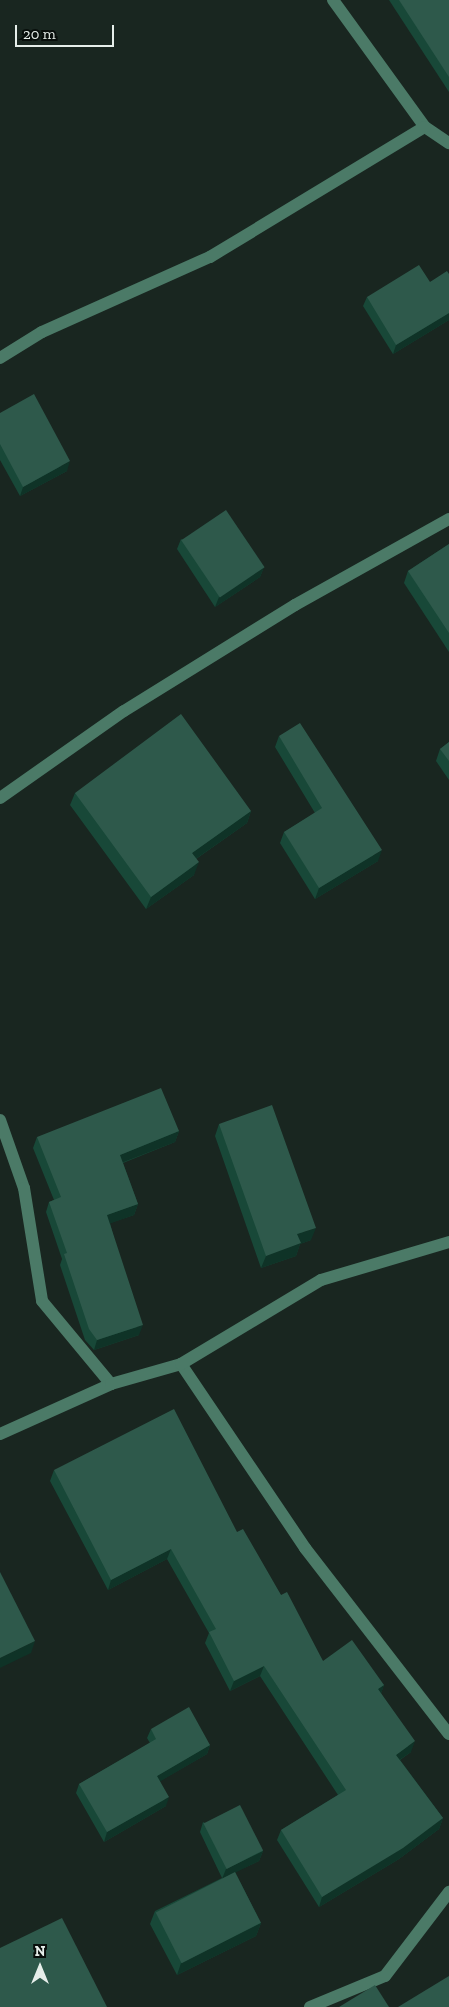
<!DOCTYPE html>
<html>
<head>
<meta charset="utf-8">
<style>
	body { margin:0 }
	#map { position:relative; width:449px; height:2007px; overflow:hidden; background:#192620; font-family:"Zilla Slab",serif }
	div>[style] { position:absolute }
	.minor>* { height:12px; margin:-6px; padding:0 6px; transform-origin:6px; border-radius:6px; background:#4b7a67 }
	.wall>* { inset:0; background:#184838 }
	.shaded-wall>* { inset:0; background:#0f3327 }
	.building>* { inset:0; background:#2e594b; transform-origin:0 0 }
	span { translate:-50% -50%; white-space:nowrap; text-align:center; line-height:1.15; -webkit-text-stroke:4px #080e0b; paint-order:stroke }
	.north { position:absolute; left:15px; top:1942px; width:50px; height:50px; -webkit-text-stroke:4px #080e0b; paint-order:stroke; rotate:0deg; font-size:14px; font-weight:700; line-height:20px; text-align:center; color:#e6eeea }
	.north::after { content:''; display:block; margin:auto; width:18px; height:22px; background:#e6eeea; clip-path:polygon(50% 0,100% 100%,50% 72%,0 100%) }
	.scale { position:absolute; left:15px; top:25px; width:99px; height:22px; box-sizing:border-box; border:2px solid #e6eeea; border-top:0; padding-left:6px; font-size:15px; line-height:18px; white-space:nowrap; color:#e6eeea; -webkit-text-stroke:4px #080e0b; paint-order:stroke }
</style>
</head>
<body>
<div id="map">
	<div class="minor">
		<i style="left:333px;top:0;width:157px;rotate:54.1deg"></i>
		<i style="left:425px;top:127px;width:29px;rotate:34deg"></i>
		<i style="left:0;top:358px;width:49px;rotate:-31.8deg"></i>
		<i style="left:42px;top:332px;width:184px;rotate:-24.1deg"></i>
		<i style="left:210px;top:257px;width:251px;rotate:-31.2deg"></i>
		<i style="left:0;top:798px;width:151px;rotate:-35.1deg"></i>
		<i style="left:124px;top:711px;width:201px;rotate:-31.8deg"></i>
		<i style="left:295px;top:605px;width:176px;rotate:-29.2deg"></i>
		<i style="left:0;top:1120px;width:72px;rotate:70.6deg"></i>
		<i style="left:24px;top:1188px;width:114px;rotate:80.9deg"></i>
		<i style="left:42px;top:1301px;width:108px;rotate:50.3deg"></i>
		<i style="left:181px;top:1364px;width:222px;rotate:56deg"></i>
		<i style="left:305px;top:1548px;width:235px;rotate:52.3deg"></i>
		<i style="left:0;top:1434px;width:122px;rotate:-24.2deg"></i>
		<i style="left:111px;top:1384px;width:73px;rotate:-15.9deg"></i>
		<i style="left:181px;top:1364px;width:163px;rotate:-31deg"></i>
		<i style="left:321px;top:1280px;width:134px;rotate:-16.5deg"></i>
		<i style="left:310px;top:2007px;width:81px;rotate:-22.5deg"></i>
		<i style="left:385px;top:1976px;width:106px;rotate:-52.7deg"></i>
	</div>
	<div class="wall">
		<i style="clip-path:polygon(389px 0,449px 0,449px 92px)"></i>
		<i style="clip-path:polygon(449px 274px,449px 320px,393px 354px,363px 306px,367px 297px,430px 282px)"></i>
		<i style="clip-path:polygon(0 413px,67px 471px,20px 496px,0 460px)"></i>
		<i style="clip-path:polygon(181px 539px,264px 567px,260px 577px,215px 607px,177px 549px)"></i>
		<i style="clip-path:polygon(449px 544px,449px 652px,404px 583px,408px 571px)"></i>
		<i style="clip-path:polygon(279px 736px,378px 861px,315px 899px,280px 843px,284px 832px,315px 813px,275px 747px)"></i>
		<i style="clip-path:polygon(449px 742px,449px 780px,436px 761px,440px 749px)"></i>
		<i style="clip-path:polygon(75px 793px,251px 811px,247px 823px,196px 859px,194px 875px,146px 909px,70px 805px)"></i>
		<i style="clip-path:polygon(219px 1124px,311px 1240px,300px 1244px,296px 1256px,261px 1268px,215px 1136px)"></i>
		<i style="clip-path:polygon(179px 1131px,175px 1142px,123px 1163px,138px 1204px,134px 1215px,110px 1223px,139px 1335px,94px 1350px,85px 1340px,60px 1265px,62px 1259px,46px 1212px,49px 1202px,54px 1200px,33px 1148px,37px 1137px)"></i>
		<i style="clip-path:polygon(54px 1470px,237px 1532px,281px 1595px,323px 1661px,384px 1685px,381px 1693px,411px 1752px,400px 1760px,443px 1818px,439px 1829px,399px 1859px,319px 1907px,277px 1840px,281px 1830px,338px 1795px,260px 1676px,230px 1691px,205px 1643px,209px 1633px,167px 1559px,108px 1590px,50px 1481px)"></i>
		<i style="clip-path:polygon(151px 1729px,210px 1745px,207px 1754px,160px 1781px,166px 1806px,104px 1842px,76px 1793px,79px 1784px,150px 1743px,147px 1738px)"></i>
		<i style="clip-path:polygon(203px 1822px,263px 1851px,259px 1861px,235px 1872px,261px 1923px,256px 1936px,177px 1975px,150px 1924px,155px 1911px,222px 1878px,200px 1832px)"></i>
	</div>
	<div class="shaded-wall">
		<i style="clip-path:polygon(449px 313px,449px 320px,393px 354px,396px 345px)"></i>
		<i style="clip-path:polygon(70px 461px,67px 471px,20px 496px,23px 487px)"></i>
		<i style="clip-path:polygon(264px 567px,260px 577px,215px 607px,219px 597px)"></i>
		<i style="clip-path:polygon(251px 811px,247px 823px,187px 865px,192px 853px)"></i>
		<i style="clip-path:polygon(382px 850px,378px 861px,315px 899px,319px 888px)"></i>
		<i style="clip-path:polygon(199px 862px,194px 875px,146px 909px,151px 897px)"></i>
		<i style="clip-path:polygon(179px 1131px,175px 1142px,116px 1165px,120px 1155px)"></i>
		<i style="clip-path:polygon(138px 1204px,134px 1215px,103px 1226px,107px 1215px)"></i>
		<i style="clip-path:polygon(316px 1228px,311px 1240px,300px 1244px,296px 1256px,261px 1268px,266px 1256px,297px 1234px)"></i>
		<i style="clip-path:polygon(143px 1325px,139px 1335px,94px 1350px,97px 1340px)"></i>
		<i style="clip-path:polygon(171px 1549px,167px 1559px,108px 1590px,111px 1580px)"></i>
		<i style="clip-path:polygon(35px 1641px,31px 1653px,0 1668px,0 1658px)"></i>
		<i style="clip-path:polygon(264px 1666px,260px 1676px,230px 1691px,234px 1681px)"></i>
		<i style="clip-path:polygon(384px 1685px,380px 1696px,378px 1689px)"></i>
		<i style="clip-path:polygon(415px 1741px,411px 1752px,392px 1765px,396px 1755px)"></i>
		<i style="clip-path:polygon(210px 1745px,207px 1754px,154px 1785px,157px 1776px)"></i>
		<i style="clip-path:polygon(169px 1797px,166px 1806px,104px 1842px,107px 1832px)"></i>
		<i style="clip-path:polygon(443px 1818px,439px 1829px,399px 1859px,319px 1907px,322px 1897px)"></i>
		<i style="clip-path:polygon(263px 1851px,259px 1861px,222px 1879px,226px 1869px)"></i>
		<i style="clip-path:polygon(261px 1923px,256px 1936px,177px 1975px,181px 1963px)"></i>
	</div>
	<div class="building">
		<i style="clip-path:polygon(399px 0,449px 0,449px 77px)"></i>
		<i style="clip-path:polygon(419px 265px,430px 282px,447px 271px,449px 274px,449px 313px,396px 345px,367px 297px)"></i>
		<i style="clip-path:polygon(34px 394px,70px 461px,23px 487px,0 444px,0 413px)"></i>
		<i style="left:226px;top:510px;width:69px;height:54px;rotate:56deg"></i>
		<i style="clip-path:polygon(449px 544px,449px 633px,408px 571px)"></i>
		<i style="clip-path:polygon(181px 714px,251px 811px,192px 853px,199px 862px,151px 897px,75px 793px)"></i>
		<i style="clip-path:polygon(300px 723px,382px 850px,319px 888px,284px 832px,322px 808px,279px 736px)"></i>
		<i style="clip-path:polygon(449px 742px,449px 761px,440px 749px)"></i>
		<i style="clip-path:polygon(161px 1088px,179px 1131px,120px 1155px,138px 1204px,107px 1215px,143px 1325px,97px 1340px,89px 1329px,64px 1254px,67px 1253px,49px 1202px,61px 1197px,37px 1137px)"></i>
		<i style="clip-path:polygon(272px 1105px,316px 1228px,297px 1234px,301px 1243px,266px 1256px,219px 1124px)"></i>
		<i style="clip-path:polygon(174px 1409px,237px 1532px,243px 1529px,281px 1595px,287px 1592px,323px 1661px,352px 1640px,384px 1685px,378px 1689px,415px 1741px,396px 1755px,443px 1818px,403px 1848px,322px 1897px,281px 1830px,346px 1790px,264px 1666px,234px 1681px,209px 1632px,216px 1629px,171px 1549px,111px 1580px,54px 1470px)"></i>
		<i style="clip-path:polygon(0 1572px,35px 1641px,0 1658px)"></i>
		<i style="clip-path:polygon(189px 1707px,210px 1745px,157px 1776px,169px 1797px,107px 1832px,79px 1784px,156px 1739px,151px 1729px)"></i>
		<i style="left:240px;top:1805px;width:51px;height:41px;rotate:63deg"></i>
		<i style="left:235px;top:1872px;width:57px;height:89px;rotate:63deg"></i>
		<i style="clip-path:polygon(62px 1918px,107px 2007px,0 2007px,0 1948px)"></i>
		<i style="clip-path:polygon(449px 1976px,449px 2007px,398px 2007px)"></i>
		<i style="clip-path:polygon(375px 1985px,389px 2007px,339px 2007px)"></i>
	</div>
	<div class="north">N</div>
	<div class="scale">20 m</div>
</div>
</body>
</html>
